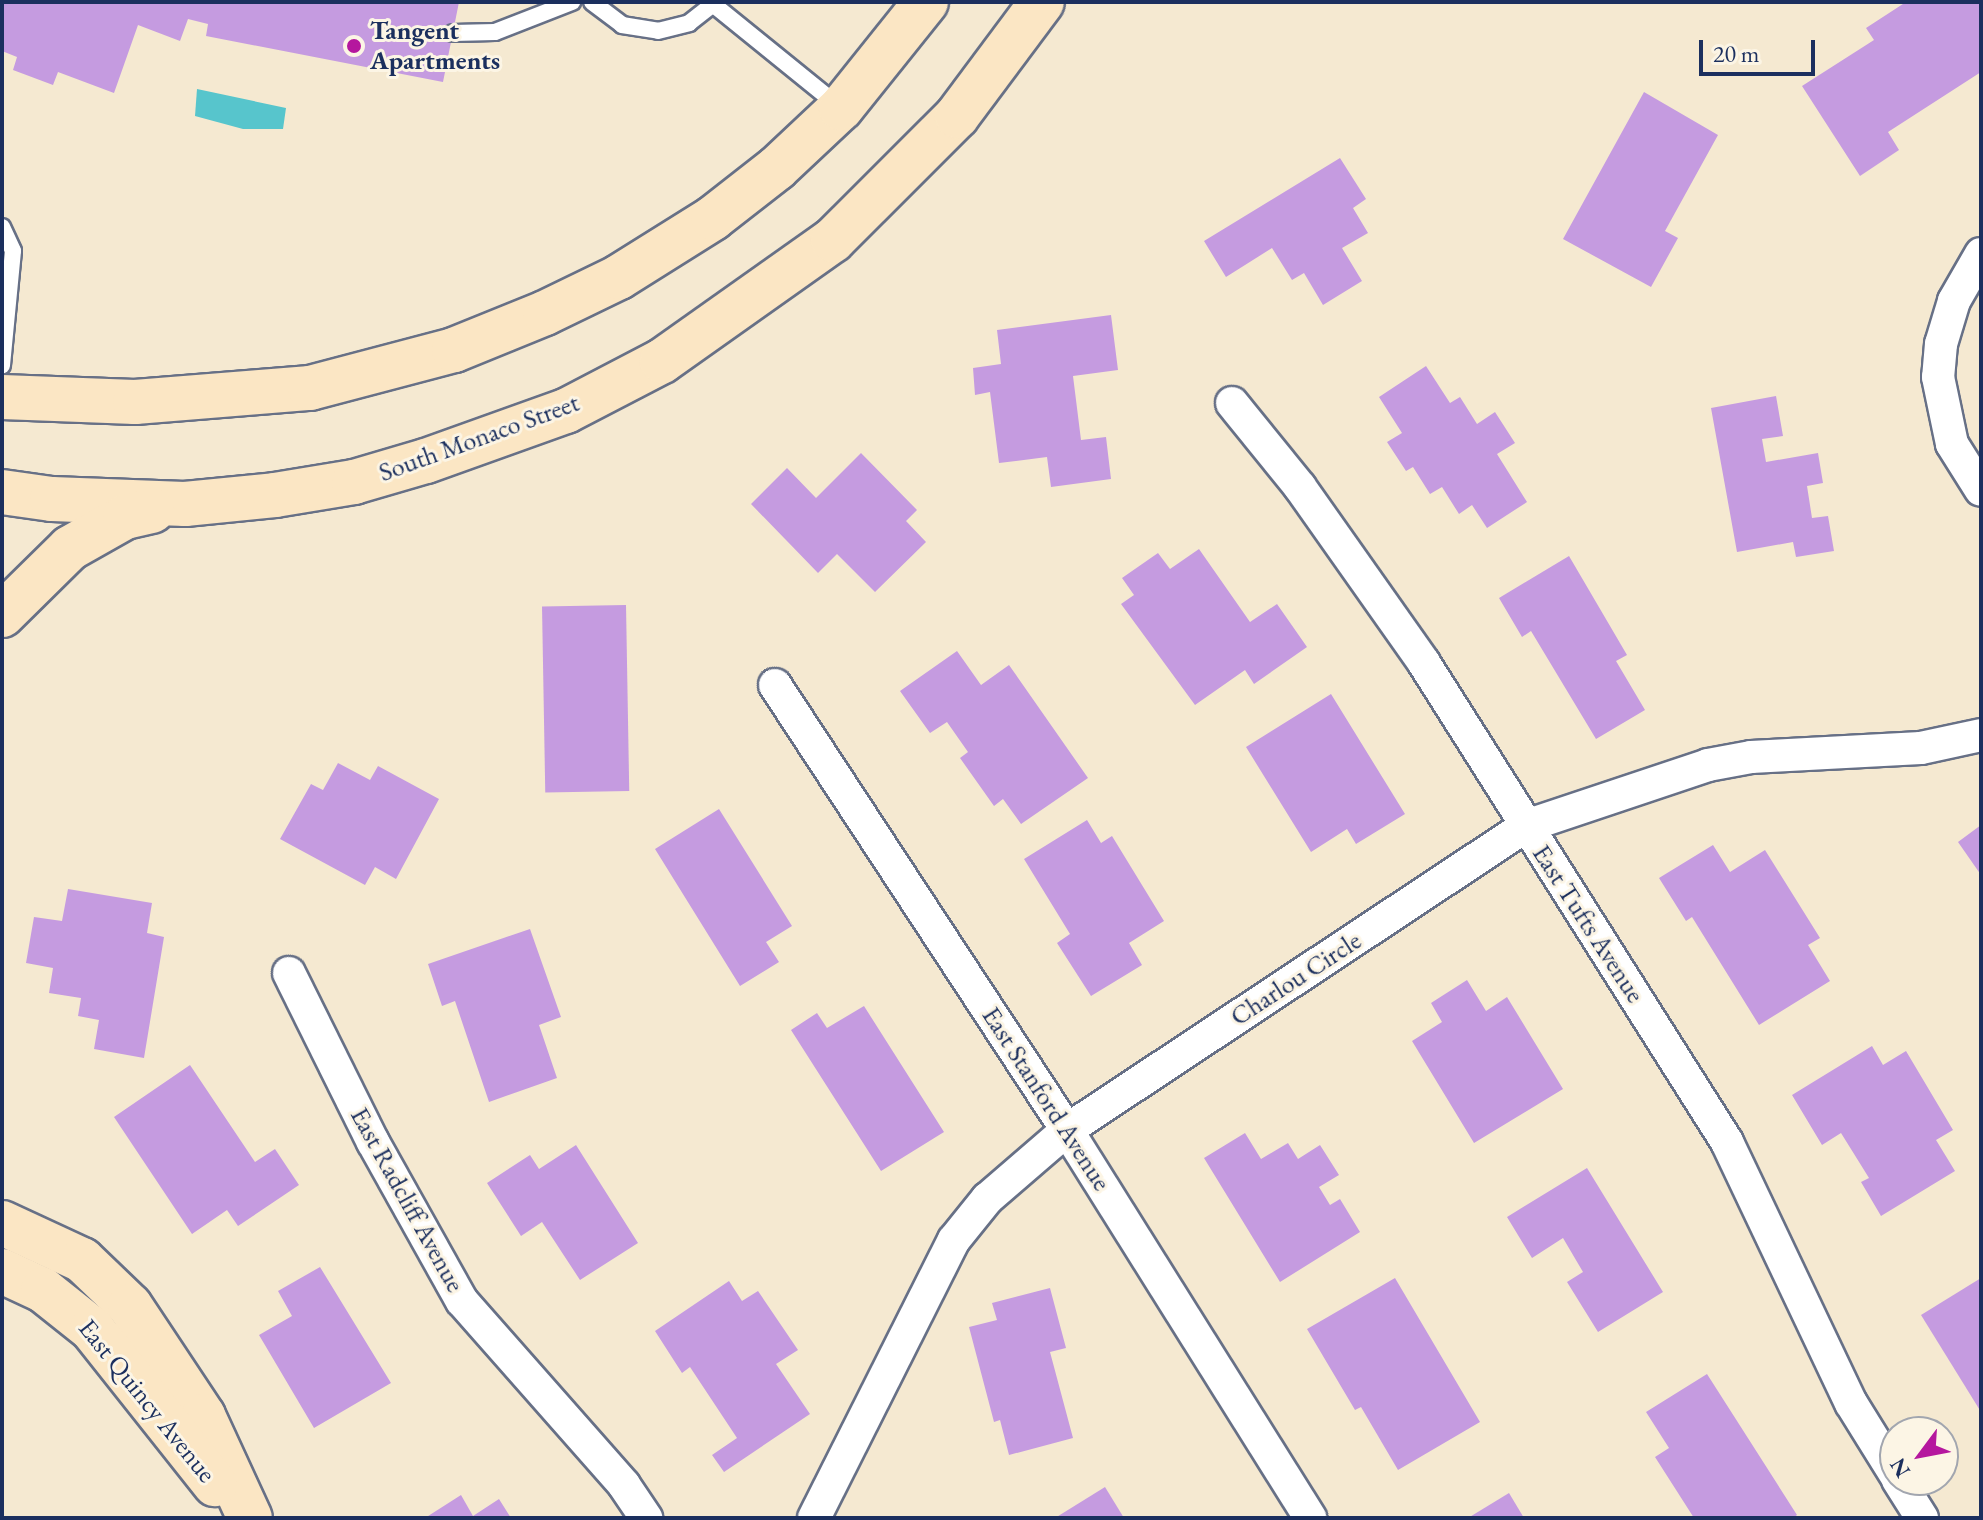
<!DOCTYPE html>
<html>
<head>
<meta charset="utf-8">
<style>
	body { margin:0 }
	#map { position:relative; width:1983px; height:1520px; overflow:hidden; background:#f5e9d1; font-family:"EB Garamond",serif }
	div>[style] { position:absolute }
	.water>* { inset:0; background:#57c5cc }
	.building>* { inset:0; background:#c59be0; transform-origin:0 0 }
	.roads { filter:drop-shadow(2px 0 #677086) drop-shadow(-2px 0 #677086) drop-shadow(0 2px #677086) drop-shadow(0 -2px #677086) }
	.lane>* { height:16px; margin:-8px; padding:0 8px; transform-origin:8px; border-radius:8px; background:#fff }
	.street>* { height:32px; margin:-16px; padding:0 16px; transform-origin:16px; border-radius:16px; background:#fff }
	.secondary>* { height:44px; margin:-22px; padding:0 22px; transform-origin:22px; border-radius:22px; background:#fbe6c4 }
	.dots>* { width:22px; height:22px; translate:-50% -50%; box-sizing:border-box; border:4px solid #fcf5e5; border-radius:50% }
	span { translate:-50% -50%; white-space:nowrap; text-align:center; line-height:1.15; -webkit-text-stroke:6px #fcf5e5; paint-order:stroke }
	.poi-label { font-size:26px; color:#1b2f5e; font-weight:700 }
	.left { translate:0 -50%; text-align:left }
	.street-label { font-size:26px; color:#1b2f5e }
	.frame { position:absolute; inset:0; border:4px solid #1b2f5e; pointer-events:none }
	.north { position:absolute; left:1879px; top:1416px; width:80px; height:80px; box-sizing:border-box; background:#fcf5e5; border:2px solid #a2a6af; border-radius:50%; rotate:238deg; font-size:22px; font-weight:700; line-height:32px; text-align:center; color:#1b2f5e }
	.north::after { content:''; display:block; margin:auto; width:28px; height:36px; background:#b5179e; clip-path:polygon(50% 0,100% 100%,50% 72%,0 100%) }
	.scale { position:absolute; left:1699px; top:40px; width:116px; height:36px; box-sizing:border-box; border:4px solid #1b2f5e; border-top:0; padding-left:10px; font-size:24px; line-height:28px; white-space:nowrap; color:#1b2f5e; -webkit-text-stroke:6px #fcf5e5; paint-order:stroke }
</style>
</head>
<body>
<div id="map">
	<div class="water">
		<i style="clip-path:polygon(197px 89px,286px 108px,283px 129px,243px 129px,195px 116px)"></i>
	</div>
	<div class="building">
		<i style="clip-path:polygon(2px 2px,459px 2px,443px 82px,206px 36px,208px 24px,188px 19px,180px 41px,138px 25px,114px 93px,58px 72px,53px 85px,13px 70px,17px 57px,2px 51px)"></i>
		<i style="clip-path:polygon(1906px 2px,1981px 2px,1981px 72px,1888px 132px,1899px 150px,1860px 176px,1802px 86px,1874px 40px,1866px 28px)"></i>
		<i style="clip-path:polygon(1644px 92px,1718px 135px,1665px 231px,1678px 238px,1651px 287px,1563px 239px)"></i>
		<i style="clip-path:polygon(1340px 158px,1366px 199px,1353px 208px,1368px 233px,1342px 248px,1362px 281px,1323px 305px,1304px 273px,1292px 280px,1272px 248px,1226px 277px,1204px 241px)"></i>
		<i style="clip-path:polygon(1111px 315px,1118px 370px,1073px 376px,1081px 440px,1106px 437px,1111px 479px,1051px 487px,1047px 457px,999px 463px,990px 392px,975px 395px,973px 368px,1001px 364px,997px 330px)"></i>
		<i style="clip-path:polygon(1426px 366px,1450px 403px,1460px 397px,1477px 424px,1495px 412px,1515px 443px,1497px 454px,1527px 502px,1487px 528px,1472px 505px,1459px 514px,1442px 487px,1430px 494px,1413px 467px,1406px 471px,1387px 442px,1402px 433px,1379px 397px)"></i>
		<i style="clip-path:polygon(1776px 396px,1783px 436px,1762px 439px,1766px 462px,1818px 453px,1823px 483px,1807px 486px,1812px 518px,1828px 516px,1834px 551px,1796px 557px,1793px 542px,1737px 552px,1711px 408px)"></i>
		<i style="clip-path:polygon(861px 453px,917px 510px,906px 521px,926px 542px,875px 592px,837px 554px,818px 573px,751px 504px,787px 468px,816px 498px)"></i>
		<i style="clip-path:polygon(1199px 549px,1250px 622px,1277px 604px,1307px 647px,1254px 684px,1245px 670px,1195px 705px,1121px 604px,1134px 595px,1122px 578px,1158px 553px,1170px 569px)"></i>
		<i style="clip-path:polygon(1569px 556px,1627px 655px,1616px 661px,1645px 710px,1596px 739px,1531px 631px,1522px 637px,1499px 598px)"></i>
		<i style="left:626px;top:605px;width:186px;height:84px;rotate:89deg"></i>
		<i style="clip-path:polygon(957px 651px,981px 685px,1009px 665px,1088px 778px,1021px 824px,1003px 799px,994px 806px,960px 758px,968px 752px,947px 722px,930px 733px,900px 691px)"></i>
		<i style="clip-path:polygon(1331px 694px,1405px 814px,1356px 844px,1347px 829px,1311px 852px,1246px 747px)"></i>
		<i style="clip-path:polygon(338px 763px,370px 780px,378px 766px,439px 799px,396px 879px,375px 867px,365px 885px,280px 839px,311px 784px,323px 790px)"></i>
		<i style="clip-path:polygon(719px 809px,792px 926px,766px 942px,779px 962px,740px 986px,655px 849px)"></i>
		<i style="clip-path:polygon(1087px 820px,1101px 843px,1112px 836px,1164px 921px,1129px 943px,1142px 965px,1091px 996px,1057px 943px,1070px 934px,1024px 859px)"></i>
		<i style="clip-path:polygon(1981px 825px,1981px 875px,1958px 842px)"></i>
		<i style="clip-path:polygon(1713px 845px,1730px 872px,1765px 850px,1820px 938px,1808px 945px,1830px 981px,1759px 1025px,1692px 917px,1686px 921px,1659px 878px)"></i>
		<i style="clip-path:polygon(68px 889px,152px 903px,147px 933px,164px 937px,144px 1058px,94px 1049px,99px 1020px,78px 1016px,81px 998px,49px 993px,53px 968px,26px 963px,34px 917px,62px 921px)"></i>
		<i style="clip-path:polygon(530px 929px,561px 1017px,539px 1025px,557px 1078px,489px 1102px,455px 1001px,442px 1006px,428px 964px)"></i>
		<i style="clip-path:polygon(1467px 980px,1486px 1011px,1507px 997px,1563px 1089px,1474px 1143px,1412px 1041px,1442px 1022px,1431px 1003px)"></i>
		<i style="clip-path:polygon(864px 1006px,944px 1132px,881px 1171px,791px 1030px,817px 1013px,827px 1028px)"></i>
		<i style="clip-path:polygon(1872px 1046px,1883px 1065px,1906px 1051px,1953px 1130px,1936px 1140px,1955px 1171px,1881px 1216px,1861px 1182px,1869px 1178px,1841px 1133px,1822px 1145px,1792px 1095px)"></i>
		<i style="clip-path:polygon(190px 1065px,255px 1162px,275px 1149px,299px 1185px,238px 1226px,227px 1210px,192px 1234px,114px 1117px)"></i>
		<i style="clip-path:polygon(1245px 1133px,1261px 1159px,1288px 1143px,1298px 1159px,1320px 1145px,1339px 1175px,1319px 1187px,1330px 1205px,1340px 1199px,1360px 1232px,1280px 1282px,1204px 1158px)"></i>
		<i style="clip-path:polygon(576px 1145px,638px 1243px,580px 1280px,542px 1222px,521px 1236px,487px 1183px,530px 1155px,539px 1169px)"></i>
		<i style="clip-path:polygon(1587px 1168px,1663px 1292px,1598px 1332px,1567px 1282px,1583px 1272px,1563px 1238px,1532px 1258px,1507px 1217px)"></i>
		<i style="clip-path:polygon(320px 1267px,391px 1383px,314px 1428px,259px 1335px,292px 1316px,278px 1291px)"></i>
		<i style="clip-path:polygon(1395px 1278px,1480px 1422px,1398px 1470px,1361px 1407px,1355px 1410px,1307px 1329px)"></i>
		<i style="clip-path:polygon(1981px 1278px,1981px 1412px,1921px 1315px)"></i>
		<i style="clip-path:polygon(729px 1281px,742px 1301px,758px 1291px,798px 1350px,776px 1364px,810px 1414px,724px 1472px,712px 1455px,737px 1438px,690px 1367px,682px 1373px,655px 1331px)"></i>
		<i style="clip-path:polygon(1050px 1288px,1066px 1348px,1050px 1352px,1073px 1438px,1009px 1455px,1000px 1420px,994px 1422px,969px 1327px,997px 1320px,992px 1303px)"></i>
		<i style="clip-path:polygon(1707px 1374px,1797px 1515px,1793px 1518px,1694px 1518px,1655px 1457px,1669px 1448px,1646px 1412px)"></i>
		<i style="clip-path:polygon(1105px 1487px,1124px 1518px,1055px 1518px)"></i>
		<i style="clip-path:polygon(1509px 1493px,1524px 1518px,1468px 1518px)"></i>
		<i style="clip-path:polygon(461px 1495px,473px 1516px,499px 1499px,511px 1518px,425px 1518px)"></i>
	</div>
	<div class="roads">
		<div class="lane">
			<i style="left:592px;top:2px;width:38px;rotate:37deg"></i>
			<i style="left:622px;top:25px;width:36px;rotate:9deg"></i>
			<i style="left:658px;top:31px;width:32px;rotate:-14deg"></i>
			<i style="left:689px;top:23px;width:34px;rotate:-38deg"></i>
			<i style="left:714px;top:5px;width:162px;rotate:39deg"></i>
			<i style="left:453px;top:33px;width:42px;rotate:-1.4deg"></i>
			<i style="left:495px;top:32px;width:83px;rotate:-21.3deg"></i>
			<i style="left:2px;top:227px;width:26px;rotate:65deg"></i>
			<i style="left:13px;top:251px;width:115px;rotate:95.5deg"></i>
		</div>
		<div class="street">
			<i style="left:1981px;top:254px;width:54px;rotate:119.9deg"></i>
			<i style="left:1954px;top:301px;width:45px;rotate:106.8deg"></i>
			<i style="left:1941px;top:344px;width:33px;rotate:95deg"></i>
			<i style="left:1938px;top:377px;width:68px;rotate:78.2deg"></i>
			<i style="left:1952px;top:444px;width:54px;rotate:57.8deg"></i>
			<i style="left:1232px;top:403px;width:108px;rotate:51deg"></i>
			<i style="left:1300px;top:487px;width:215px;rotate:54.8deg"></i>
			<i style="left:1424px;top:663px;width:567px;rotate:57.68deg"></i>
			<i style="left:1727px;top:1142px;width:289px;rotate:64.6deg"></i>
			<i style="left:1851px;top:1403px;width:84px;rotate:58.2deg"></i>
			<i style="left:775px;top:685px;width:532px;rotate:56.73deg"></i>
			<i style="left:1067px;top:1130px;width:458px;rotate:57.9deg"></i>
			<i style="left:289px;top:973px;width:189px;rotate:63.6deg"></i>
			<i style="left:373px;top:1142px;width:182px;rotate:60.8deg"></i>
			<i style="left:462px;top:1301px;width:245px;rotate:48.6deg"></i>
			<i style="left:624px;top:1485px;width:40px;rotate:56deg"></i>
			<i style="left:1898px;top:1480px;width:45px;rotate:57.7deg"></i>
			<i style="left:814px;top:1518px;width:311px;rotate:-63.3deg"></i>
			<i style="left:954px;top:1240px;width:53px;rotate:-51.2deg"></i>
			<i style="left:987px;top:1199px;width:106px;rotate:-40.8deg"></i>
			<i style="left:1067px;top:1130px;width:551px;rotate:-33.52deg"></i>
			<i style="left:1526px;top:826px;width:192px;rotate:-18.5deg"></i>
			<i style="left:1708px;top:765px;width:44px;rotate:-10.5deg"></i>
			<i style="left:1751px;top:757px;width:170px;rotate:-3deg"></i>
			<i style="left:1921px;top:748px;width:61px;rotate:-12.2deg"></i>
		</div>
		<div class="secondary">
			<i style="left:2px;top:397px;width:133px;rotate:2.2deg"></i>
			<i style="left:135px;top:402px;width:176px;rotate:-4.6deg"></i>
			<i style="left:310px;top:388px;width:149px;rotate:-14.8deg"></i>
			<i style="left:454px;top:350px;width:98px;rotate:-22.1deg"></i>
			<i style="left:545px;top:313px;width:82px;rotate:-25.9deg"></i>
			<i style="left:619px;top:277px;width:111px;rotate:-32.1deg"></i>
			<i style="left:713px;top:218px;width:81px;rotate:-38deg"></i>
			<i style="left:777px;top:168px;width:88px;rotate:-43.2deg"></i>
			<i style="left:841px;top:108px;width:136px;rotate:-51.3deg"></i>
			<i style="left:2px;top:492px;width:50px;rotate:8deg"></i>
			<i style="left:52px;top:499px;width:133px;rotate:2.2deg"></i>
			<i style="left:185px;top:504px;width:90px;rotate:-5.7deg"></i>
			<i style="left:275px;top:495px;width:80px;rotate:-9.3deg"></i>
			<i style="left:354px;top:482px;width:75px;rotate:-16.3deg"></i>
			<i style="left:426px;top:461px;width:149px;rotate:-19.7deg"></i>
			<i style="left:566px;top:411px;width:108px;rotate:-27.5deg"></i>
			<i style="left:662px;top:361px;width:209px;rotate:-35.3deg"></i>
			<i style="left:833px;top:240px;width:175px;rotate:-45deg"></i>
			<i style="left:957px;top:116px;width:142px;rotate:-53.3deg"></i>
			<i style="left:2px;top:615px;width:95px;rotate:-44.6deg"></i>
			<i style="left:70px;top:548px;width:63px;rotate:-29.4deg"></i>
			<i style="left:125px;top:517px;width:28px;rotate:-13deg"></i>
			<i style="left:2px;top:1223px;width:88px;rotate:24.8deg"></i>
			<i style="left:82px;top:1260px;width:66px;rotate:43.8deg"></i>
			<i style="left:130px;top:1306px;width:132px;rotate:56.4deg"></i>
			<i style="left:203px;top:1416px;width:112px;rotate:65.3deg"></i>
			<i style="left:2px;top:1271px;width:45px;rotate:24.9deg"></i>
			<i style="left:43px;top:1290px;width:63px;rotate:38.5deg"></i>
			<i style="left:92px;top:1329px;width:198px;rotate:51.6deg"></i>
		</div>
	</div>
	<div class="dots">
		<i style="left:354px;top:46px;background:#b5179e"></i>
	</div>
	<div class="poi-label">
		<span class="left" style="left:370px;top:46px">Tangent<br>Apartments</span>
	</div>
	<div class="street-label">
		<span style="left:479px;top:438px;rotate:-20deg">South Monaco Street</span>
		<span style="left:1588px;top:924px;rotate:57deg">East Tufts Avenue</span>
		<span style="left:1296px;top:979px;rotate:-33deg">Charlou Circle</span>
		<span style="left:1046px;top:1099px;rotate:57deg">East Stanford Avenue</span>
		<span style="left:407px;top:1200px;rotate:61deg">East Radcliff Avenue</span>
		<span style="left:147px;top:1401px;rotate:51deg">East Quincy Avenue</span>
	</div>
	<div class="frame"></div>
	<div class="north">N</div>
	<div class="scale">20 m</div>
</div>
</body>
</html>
